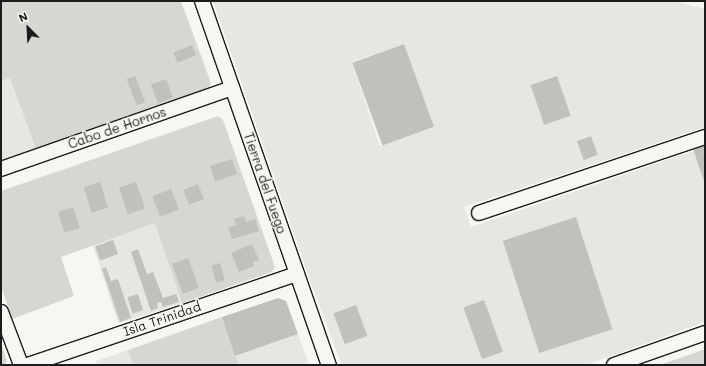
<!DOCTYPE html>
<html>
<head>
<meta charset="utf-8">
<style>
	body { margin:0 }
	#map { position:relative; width:706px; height:366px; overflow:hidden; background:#f6f6f2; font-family:Mali,sans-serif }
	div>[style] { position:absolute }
	.built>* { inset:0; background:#e6e6e2; transform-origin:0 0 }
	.green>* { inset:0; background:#d6d6d2 }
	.building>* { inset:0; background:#c0c0bd; transform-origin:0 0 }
	.roads { filter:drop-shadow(1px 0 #1c1c1c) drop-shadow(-1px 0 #1c1c1c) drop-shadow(0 1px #1c1c1c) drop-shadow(0 -1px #1c1c1c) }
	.minor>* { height:14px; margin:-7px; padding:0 7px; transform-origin:7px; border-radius:7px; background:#f6f6f2 }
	span { translate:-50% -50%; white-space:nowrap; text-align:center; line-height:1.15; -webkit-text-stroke:3px #f6f6f2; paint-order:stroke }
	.street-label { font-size:13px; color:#1c1c1c }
	.frame { position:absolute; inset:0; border:2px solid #1c1c1c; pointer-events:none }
	.north { position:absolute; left:8px; top:8px; width:40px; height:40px; -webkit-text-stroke:3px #f6f6f2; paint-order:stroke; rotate:336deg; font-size:11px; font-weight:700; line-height:16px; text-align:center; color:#1c1c1c }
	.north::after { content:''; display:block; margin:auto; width:14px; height:18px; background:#1c1c1c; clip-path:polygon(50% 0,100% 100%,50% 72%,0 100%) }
</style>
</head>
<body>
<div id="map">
	<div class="built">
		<i style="clip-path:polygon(evenodd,213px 1px,674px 1px,705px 9px,705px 127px,464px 207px,471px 227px,705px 147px,705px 322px,586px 365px,342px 365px,313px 289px,213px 1px,404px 44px,434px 127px,380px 146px,352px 62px,404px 44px)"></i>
		<i style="clip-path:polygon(10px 77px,36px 149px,1px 161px,1px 81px)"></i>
		<i style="left:156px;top:223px;width:84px;height:67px;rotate:72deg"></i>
		<i style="clip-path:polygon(298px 334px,309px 365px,239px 365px,235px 356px)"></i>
		<i style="clip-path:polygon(128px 350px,133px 365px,97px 365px,96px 361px)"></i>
	</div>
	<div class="green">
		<i style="clip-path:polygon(1px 1px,181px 1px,211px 83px,208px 89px,36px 149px,10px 78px,1px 81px)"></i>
		<i style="clip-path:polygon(218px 116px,223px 120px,275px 267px,272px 272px,182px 303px,155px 223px,61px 257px,74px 296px,12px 319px,1px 286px,1px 191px)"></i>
		<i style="clip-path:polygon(222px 317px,239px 365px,133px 365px,128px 350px)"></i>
		<i style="clip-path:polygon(1px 344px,7px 361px,4px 365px,1px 365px)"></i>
		<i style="clip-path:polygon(705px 349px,705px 365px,659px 365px,686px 356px)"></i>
	</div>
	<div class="building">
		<i style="left:404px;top:44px;width:88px;height:55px;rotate:70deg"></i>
		<i style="left:192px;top:45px;width:11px;height:20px;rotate:68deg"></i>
		<i style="left:135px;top:76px;width:28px;height:9px;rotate:69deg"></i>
		<i style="left:557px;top:76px;width:42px;height:28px;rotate:71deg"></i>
		<i style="left:166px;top:79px;width:20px;height:16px;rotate:70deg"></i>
		<i style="left:591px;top:136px;width:20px;height:15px;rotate:70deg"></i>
		<i style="clip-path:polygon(705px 141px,705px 184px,692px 146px)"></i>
		<i style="left:232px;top:159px;width:16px;height:23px;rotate:72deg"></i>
		<i style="left:100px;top:182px;width:27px;height:17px;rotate:73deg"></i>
		<i style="left:136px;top:182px;width:28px;height:18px;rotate:71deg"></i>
		<i style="left:198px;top:184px;width:16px;height:16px;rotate:68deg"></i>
		<i style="left:171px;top:189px;width:22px;height:20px;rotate:69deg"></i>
		<i style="left:73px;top:207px;width:22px;height:16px;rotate:72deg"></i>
		<i style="clip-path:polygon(244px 216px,246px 222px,255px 219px,259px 231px,232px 239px,228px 227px,236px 225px,234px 219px)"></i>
		<i style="left:576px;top:217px;width:118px;height:77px;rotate:72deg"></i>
		<i style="left:113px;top:240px;width:15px;height:19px;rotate:70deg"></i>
		<i style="clip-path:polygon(252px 244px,259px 260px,253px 262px,254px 266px,239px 272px,231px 253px)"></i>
		<i style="clip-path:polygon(138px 249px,147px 274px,153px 272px,163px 298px,176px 294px,179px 302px,163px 307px,161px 302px,157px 303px,158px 308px,151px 311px,131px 252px)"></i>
		<i style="left:188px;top:258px;width:32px;height:17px;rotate:70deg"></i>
		<i style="left:220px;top:263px;width:18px;height:9px;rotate:74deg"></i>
		<i style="clip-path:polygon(106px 267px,111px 281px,118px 279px,131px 318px,120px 322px,102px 269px)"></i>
		<i style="left:138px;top:294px;width:17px;height:11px;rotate:73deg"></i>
		<i style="clip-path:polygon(278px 298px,286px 301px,298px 334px,235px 356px,222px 317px)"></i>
		<i style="left:484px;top:300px;width:55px;height:22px;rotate:70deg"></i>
		<i style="left:356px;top:305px;width:33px;height:24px;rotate:70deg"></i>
	</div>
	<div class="roads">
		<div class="minor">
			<i style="left:202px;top:1px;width:386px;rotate:70.8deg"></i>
			<i style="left:1px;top:169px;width:245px;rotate:-19.3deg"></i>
			<i style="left:479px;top:213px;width:238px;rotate:-18.6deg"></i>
			<i style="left:1px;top:312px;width:57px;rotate:69.3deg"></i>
			<i style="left:28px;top:365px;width:284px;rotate:-18.7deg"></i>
			<i style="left:614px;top:365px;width:96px;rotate:-19.4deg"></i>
		</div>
	</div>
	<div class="street-label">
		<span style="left:117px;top:128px;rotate:-19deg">Cabo de Hornos</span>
		<span style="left:265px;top:183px;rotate:71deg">Tierra del Fuego</span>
		<span style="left:162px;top:319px;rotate:-19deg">Isla Trinidad</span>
	</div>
	<div class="frame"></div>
	<div class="north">N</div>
</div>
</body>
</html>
